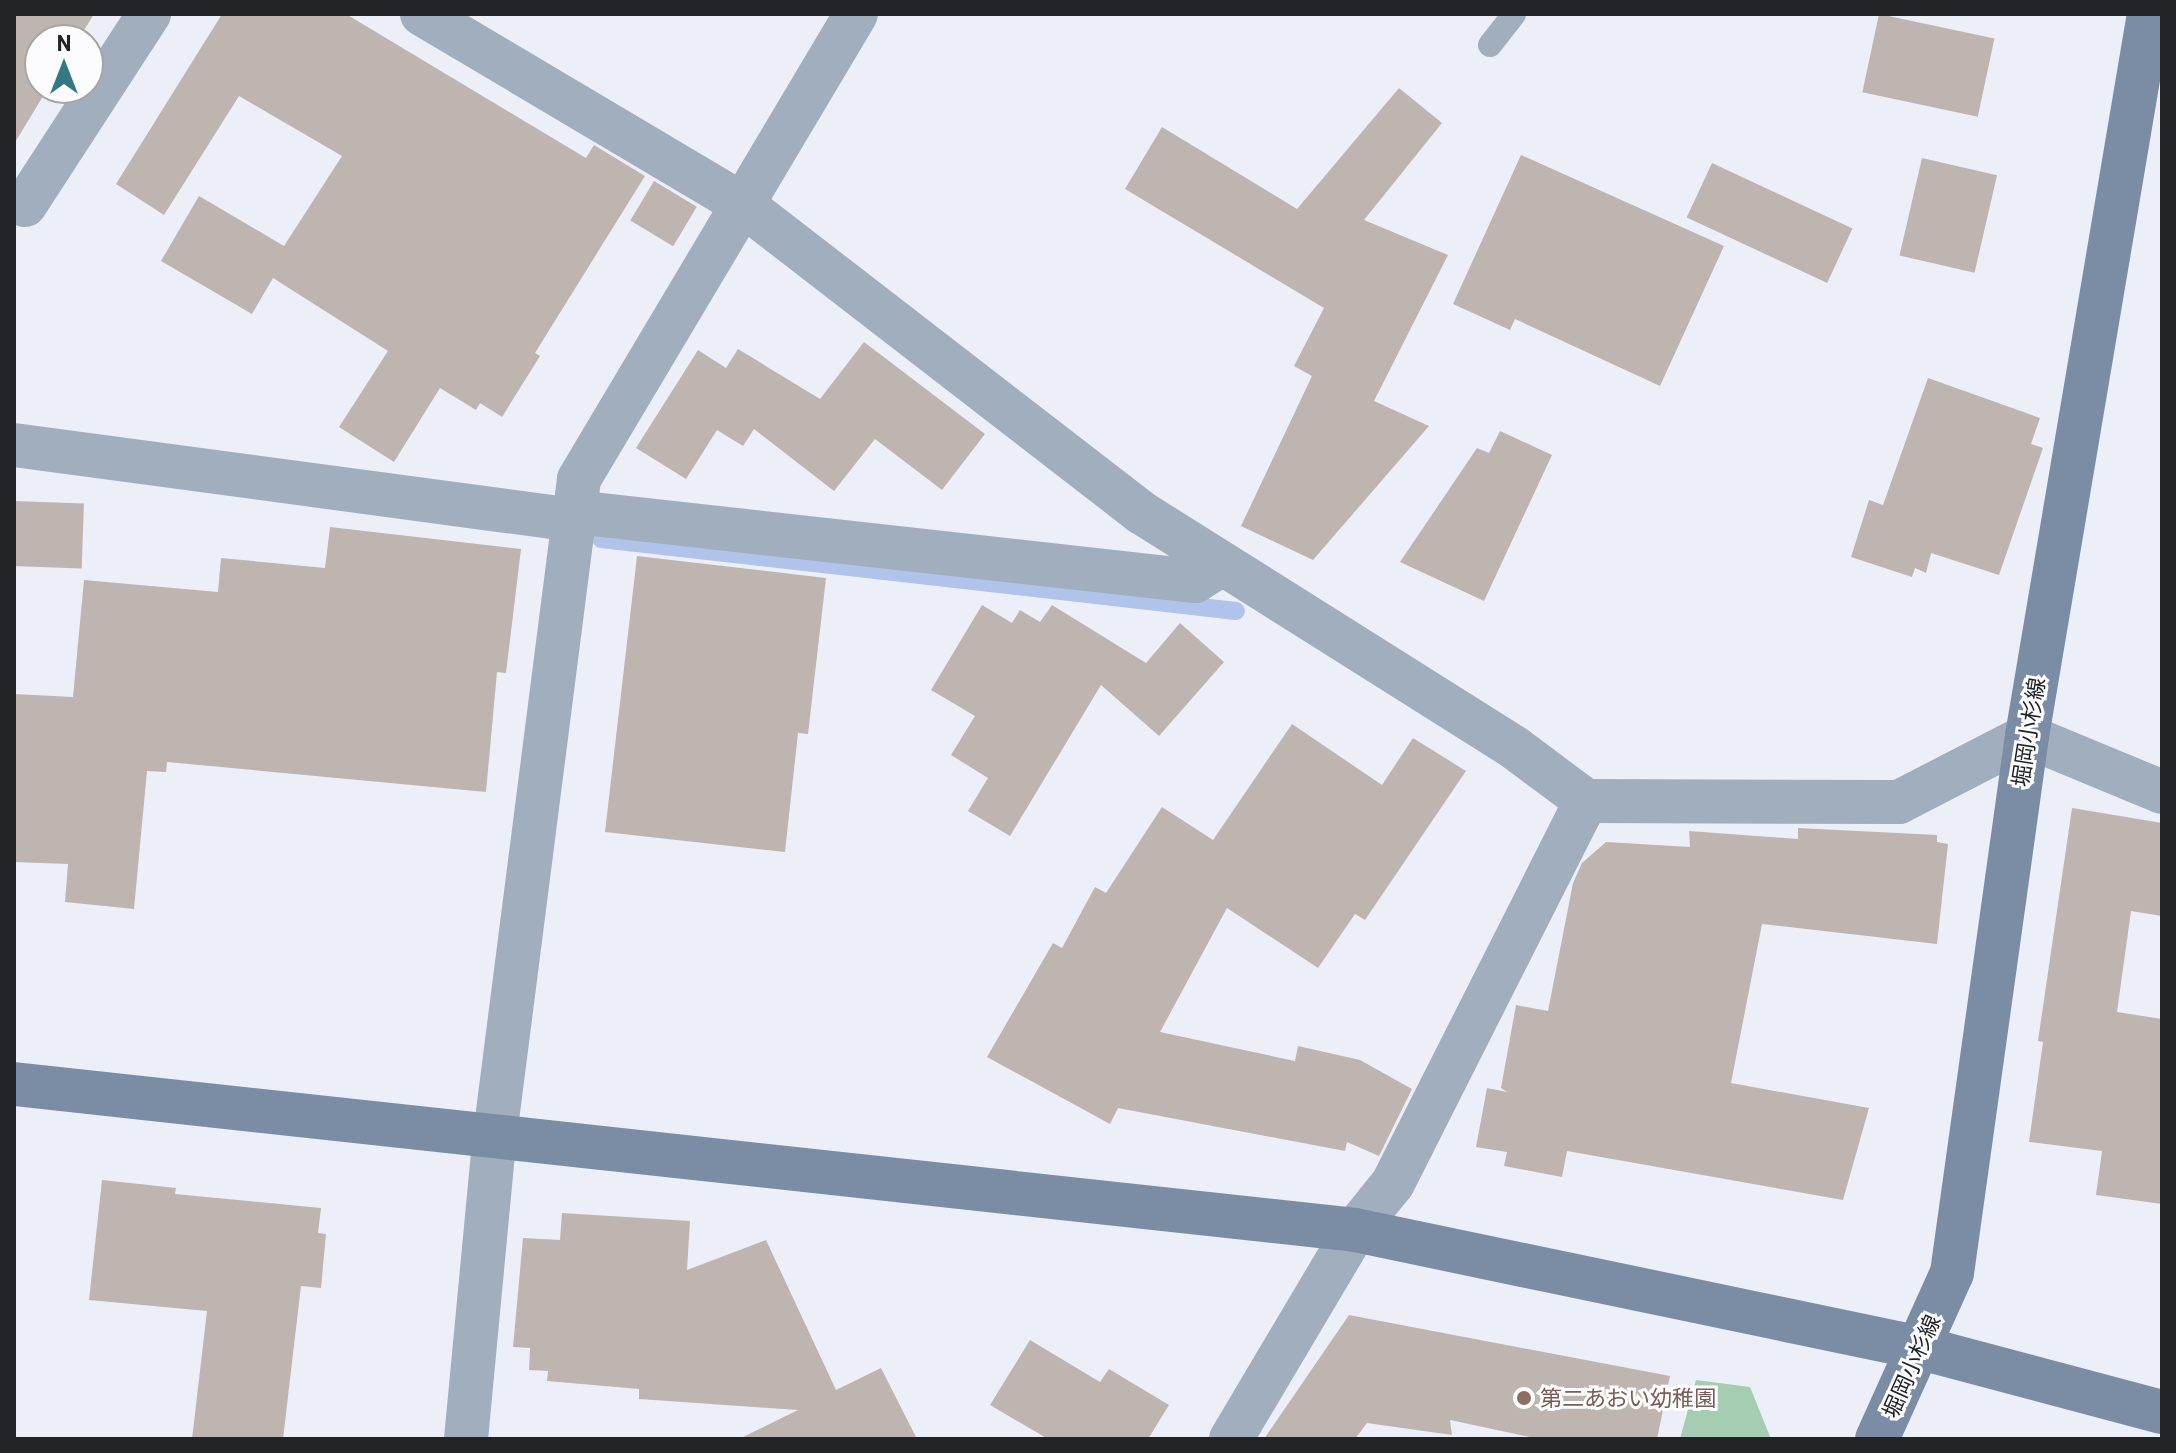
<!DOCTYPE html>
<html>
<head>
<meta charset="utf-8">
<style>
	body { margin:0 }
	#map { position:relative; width:2176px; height:1453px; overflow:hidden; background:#eceff8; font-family:Barlow,"Noto Sans JP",sans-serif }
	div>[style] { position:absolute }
	.green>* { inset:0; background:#a5cdb2 }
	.stream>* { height:18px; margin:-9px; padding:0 9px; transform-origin:9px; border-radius:9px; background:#b0c4eb }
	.building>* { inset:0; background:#beb5b1; transform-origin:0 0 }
	.lane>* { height:24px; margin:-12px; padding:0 12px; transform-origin:12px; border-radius:12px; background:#a1aebd }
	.street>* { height:44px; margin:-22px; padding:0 22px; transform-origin:22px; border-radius:22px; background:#a1aebd }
	.secondary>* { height:44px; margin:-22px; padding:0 22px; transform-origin:22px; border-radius:22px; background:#7b8da4 }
	.dots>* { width:22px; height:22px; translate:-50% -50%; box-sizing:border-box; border:4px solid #fcfcfe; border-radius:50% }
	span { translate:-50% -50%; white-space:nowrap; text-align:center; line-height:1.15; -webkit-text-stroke:6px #fcfcfe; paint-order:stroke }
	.street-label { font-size:22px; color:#222326 }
	.education-label { font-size:22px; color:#785e54 }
	.left { translate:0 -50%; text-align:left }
	.frame { position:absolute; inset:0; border:16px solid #222326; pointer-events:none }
	.north { position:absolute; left:24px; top:24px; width:80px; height:80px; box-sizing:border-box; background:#fcfcfe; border:2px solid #a5a5a8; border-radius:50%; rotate:0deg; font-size:22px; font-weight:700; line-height:32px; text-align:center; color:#222326 }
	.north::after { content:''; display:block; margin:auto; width:28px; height:36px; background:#347887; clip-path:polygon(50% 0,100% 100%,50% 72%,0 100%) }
</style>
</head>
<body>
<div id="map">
	<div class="green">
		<i style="clip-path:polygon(1696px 1380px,1750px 1387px,1771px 1439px,1680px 1439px)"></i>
	</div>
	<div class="stream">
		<i style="left:601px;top:539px;width:639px;rotate:6.47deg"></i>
	</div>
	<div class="building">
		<i style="clip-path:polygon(14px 14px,94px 14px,78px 40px,40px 40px,40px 88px,48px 88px,14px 144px)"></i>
		<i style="clip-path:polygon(222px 14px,346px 14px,586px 158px,594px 145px,645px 176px,535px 353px,540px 356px,502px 417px,480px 403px,476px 410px,440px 388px,394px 462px,339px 427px,388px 351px,273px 278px,252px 314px,161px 261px,199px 196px,284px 246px,342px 156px,239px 96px,164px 215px,116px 184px)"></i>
		<i style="left:1879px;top:14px;width:118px;height:80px;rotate:12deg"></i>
		<i style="clip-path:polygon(1399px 88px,1442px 123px,1364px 220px,1448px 255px,1374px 401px,1429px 426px,1313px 560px,1241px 526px,1312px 376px,1294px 366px,1324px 308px,1125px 189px,1162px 127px,1297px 209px)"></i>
		<i style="clip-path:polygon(1521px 155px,1724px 246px,1660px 386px,1515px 319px,1510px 330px,1453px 304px)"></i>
		<i style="left:1922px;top:158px;width:77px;height:100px;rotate:13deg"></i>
		<i style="left:1712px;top:163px;width:155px;height:60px;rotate:25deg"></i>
		<i style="left:654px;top:181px;width:50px;height:46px;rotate:31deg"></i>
		<i style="clip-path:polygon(864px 342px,985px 434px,942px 490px,875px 439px,834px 491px,754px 429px,743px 446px,717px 430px,686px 479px,636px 448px,698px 350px,726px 368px,738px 349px,820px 399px)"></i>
		<i style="clip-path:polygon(1928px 378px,2040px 418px,2031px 444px,2043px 448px,1999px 575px,1931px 553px,1926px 573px,1915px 568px,1912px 577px,1851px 557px,1869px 500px,1883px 505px)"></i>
		<i style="clip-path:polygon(1500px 431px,1552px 455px,1484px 601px,1400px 562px,1477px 448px,1489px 453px)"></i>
		<i style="left:14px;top:501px;width:70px;height:65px;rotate:2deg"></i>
		<i style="clip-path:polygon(330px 527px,521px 549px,506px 673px,497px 672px,486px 792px,167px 762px,166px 772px,147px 771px,134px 909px,65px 902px,68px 864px,14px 862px,14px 694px,73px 697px,84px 580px,218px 592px,221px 558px,325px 568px)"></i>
		<i style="clip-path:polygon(637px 556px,826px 578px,808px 734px,798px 733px,785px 852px,605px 832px)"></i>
		<i style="clip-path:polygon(982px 605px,1012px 623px,1020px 610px,1040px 622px,1052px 605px,1146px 663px,1180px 623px,1224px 662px,1159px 736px,1101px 685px,1010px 836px,968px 811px,988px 778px,951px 755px,975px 716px,931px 690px)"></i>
		<i style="clip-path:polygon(1292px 724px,1382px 785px,1413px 738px,1466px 771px,1365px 920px,1355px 914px,1318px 968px,1227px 908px,1160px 1032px,1295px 1061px,1298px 1046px,1360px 1060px,1412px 1089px,1379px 1156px,1347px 1142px,1345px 1151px,1118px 1108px,1110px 1124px,987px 1057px,1053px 943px,1062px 948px,1095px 887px,1106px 893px,1162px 807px,1213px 840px)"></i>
		<i style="clip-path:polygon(2072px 808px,2162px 823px,2162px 916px,2131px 911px,2117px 1012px,2162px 1019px,2162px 1204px,2096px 1195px,2102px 1151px,2029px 1142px,2043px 1042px,2038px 1041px)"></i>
		<i style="clip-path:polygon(1798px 828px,1937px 835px,1937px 842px,1948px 844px,1937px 944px,1762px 924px,1731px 1083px,1869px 1108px,1843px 1200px,1567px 1151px,1562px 1177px,1504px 1166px,1507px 1152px,1476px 1147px,1487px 1088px,1507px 1092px,1501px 1088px,1516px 1005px,1548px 1011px,1573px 883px,1582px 863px,1606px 842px,1690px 847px,1689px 831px,1798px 839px)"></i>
		<i style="clip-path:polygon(102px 1180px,176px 1188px,175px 1194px,321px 1208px,318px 1233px,326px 1234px,321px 1288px,301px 1286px,283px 1439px,192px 1439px,207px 1311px,89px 1300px)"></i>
		<i style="clip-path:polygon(562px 1213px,690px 1221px,687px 1270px,766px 1240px,836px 1390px,881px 1368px,917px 1439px,739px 1439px,798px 1410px,639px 1399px,639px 1389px,547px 1381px,548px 1371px,529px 1370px,530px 1348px,513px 1347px,523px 1238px,560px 1240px)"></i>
		<i style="clip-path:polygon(1349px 1315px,1670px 1376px,1657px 1439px,1539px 1439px,1450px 1420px,1452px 1435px,1367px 1423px,1355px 1439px,1264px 1439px)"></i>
		<i style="clip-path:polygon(1030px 1340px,1100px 1382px,1109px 1369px,1169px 1405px,1148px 1439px,1048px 1439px,990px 1405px)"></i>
	</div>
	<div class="lane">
		<i style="left:1490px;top:45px;width:39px;rotate:-52deg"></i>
	</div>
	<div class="street">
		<i style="left:422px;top:14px;width:372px;rotate:30.7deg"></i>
		<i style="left:742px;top:204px;width:505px;rotate:37.69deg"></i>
		<i style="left:1142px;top:513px;width:441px;rotate:32.2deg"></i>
		<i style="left:1515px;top:748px;width:89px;rotate:36.7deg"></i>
		<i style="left:1586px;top:801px;width:313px;rotate:0.2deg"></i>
		<i style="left:1899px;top:802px;width:144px;rotate:-27.3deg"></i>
		<i style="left:2027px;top:736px;width:146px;rotate:22.5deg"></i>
		<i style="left:25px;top:205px;width:228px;rotate:-57deg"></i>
		<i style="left:14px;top:445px;width:565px;rotate:7.63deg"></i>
		<i style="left:575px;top:512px;width:624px;rotate:6.35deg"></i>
		<i style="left:1195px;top:581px;width:32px;rotate:-32deg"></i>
		<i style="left:466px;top:1439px;width:305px;rotate:-84.6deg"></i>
		<i style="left:495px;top:1135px;width:661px;rotate:-82.7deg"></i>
		<i style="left:579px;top:479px;width:541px;rotate:-59.22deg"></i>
		<i style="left:1231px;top:1439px;width:243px;rotate:-59.3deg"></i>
		<i style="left:1355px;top:1230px;width:60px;rotate:-51deg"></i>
		<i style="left:1393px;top:1183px;width:428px;rotate:-63.2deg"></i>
	</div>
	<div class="secondary">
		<i style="left:14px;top:1084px;width:1349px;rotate:6.21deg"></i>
		<i style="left:1355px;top:1230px;width:578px;rotate:11.78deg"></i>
		<i style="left:1921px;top:1348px;width:249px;rotate:14.9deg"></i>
		<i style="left:1877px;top:1439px;width:182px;rotate:-65.7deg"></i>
		<i style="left:1952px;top:1273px;width:542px;rotate:-82.05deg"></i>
		<i style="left:2027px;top:736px;width:732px;rotate:-80.41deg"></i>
	</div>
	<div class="dots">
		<i style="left:1524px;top:1398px;background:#8d6e63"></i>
	</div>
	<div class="street-label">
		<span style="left:2028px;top:732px;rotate:-81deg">堀岡小杉線</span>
		<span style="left:1911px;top:1366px;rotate:-66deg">堀岡小杉線</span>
	</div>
	<div class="education-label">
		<span class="left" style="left:1540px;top:1398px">第二あおい幼稚園</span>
	</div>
	<div class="frame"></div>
	<div class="north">N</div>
</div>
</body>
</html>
